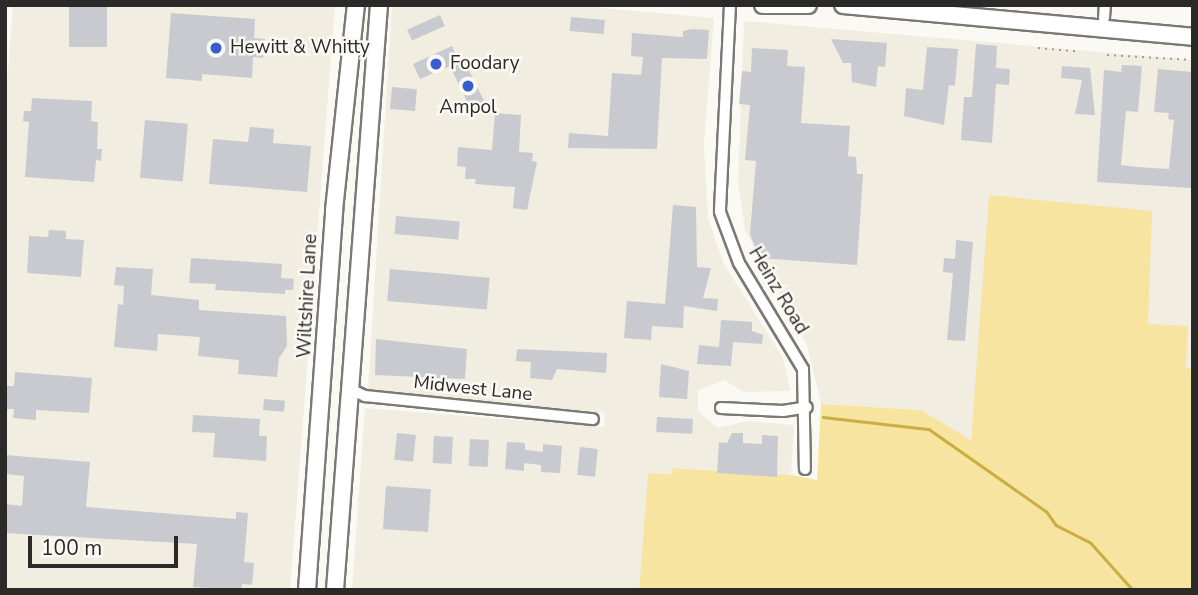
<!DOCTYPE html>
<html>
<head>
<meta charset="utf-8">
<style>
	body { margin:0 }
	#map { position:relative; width:1198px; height:595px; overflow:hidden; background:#fbf9f4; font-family:"Nunito Sans",sans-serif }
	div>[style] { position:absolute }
	.built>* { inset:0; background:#f1ede1 }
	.green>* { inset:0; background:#f7e4a0 }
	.stream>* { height:2.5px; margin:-1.25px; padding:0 1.25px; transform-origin:1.25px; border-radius:1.25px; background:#caae42 }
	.building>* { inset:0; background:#c8cacf; transform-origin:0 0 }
	.path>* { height:2px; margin-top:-1px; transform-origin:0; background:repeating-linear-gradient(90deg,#9c9b97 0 2px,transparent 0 7px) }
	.roads { filter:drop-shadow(2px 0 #7a7974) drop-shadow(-2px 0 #7a7974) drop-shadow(0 2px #7a7974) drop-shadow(0 -2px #7a7974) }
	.street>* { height:10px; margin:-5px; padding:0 5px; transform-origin:5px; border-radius:5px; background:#fff }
	.secondary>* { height:16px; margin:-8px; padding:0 8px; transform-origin:8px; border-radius:8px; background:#fff }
	.dots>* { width:19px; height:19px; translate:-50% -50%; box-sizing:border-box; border:4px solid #fbf9f4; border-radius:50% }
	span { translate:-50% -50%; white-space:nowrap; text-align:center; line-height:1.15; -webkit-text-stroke:5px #fbf9f4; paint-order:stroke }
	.poi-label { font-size:19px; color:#2b2a28 }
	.left { translate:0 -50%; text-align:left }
	.street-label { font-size:19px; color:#2b2a28 }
	.frame { position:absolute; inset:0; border:7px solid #2b2a28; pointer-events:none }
	.scale { position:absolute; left:28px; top:536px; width:150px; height:32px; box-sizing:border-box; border:4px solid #2b2a28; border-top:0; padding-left:9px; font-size:21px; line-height:24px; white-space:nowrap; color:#2b2a28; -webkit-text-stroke:5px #fbf9f4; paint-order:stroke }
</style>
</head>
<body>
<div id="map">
	<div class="built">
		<i style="clip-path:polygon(13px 5px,335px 5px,290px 590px,5px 590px,5px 111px)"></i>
		<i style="clip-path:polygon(392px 5px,569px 5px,714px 18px,704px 144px,708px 218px,724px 264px,783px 358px,790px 391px,744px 392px,724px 380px,698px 390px,698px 411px,718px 428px,747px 421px,794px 425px,791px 475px,674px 468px,673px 474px,648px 473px,639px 590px,352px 590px,365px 408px,604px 427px,605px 413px,368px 390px)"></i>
		<i style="clip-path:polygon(744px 21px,1193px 60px,1193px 369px,1186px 369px,1148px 324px,990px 195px,971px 440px,921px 410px,821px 404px,807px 345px,745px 230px,738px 184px)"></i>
	</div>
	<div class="green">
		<i style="clip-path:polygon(989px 195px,1152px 211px,1148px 324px,1188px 326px,1186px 368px,1193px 369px,1193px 590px,639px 590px,648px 473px,672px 474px,673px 468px,791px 475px,817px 480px,821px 404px,921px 410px,971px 440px)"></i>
	</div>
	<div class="stream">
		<i style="left:823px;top:417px;width:107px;rotate:6.5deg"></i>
		<i style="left:929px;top:429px;width:144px;rotate:35.1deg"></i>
		<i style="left:1047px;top:512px;width:16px;rotate:55deg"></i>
		<i style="left:1056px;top:525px;width:39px;rotate:27deg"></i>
		<i style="left:1091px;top:543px;width:63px;rotate:48.2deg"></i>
	</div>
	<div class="building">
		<i style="left:69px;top:5px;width:38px;height:42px"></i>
		<i style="clip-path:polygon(171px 13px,255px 19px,254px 38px,265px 39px,263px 58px,253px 57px,252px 78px,202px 74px,202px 81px,166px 78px)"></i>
		<i style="left:440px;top:15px;width:12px;height:36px;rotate:66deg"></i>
		<i style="left:571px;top:17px;width:34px;height:14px;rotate:5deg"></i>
		<i style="clip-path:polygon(692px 29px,709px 30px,707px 59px,662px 58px,657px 149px,568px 148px,569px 133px,608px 136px,612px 73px,641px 75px,643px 57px,631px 56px,632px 33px,683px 37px,683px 31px)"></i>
		<i style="clip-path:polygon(831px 39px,887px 43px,885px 67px,878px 66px,876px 87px,852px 82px,851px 63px,843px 63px)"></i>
		<i style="clip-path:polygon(976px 44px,997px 46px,996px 68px,1010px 69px,1009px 85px,996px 84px,992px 143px,961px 140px,964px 97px,972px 97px)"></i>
		<i style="clip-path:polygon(452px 46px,460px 64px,465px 62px,486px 105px,472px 112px,450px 66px,420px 79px,413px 64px)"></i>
		<i style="clip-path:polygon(927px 47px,958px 49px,955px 86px,949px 85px,944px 125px,904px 116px,906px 88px,923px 90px)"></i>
		<i style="clip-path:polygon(752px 48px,788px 50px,787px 66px,805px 67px,801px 123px,850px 126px,848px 156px,856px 157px,857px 174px,863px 174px,857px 265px,759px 258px,750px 234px,756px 161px,745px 160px,750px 105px,739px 104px,742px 71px,751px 72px)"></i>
		<i style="clip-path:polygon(1122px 65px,1142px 66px,1138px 112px,1126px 111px,1121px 165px,1137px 167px,1169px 169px,1174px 120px,1168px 119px,1169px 113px,1154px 112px,1158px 69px,1193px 72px,1191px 188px,1097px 182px,1104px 70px,1121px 72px)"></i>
		<i style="clip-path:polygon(1062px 66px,1090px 68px,1095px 115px,1075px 114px,1082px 80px,1061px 78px)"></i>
		<i style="left:392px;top:87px;width:25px;height:22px;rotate:5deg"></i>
		<i style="clip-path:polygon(32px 98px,92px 101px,91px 121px,98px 122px,97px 149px,102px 149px,101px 161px,96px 160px,94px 182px,25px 177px,29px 122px,23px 121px,24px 111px,31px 111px)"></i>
		<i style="clip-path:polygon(495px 113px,521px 115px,519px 152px,533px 153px,532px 161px,537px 162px,527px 210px,513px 208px,515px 187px,475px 184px,476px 179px,465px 179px,466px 167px,457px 166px,458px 147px,492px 150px)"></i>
		<i style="left:145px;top:120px;width:43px;height:58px;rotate:5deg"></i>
		<i style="clip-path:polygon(250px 127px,274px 129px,273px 143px,311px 146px,307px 192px,209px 184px,213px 139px,248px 142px)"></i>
		<i style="clip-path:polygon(673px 205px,696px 207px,697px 267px,711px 268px,703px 298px,718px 299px,717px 311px,684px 306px,683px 328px,652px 326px,651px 340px,624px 338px,627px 301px,665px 304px)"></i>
		<i style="left:396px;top:216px;width:64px;height:18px;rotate:5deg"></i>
		<i style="clip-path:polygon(49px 230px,66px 231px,66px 239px,84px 240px,81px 277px,27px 273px,29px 236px,48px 237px)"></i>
		<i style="clip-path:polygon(956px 240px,973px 242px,965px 341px,947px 340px,953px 273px,943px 272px,944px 258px,955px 259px)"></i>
		<i style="clip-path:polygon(191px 258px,282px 264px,281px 278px,294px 279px,293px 290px,285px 290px,285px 294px,215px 290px,216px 284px,189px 283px)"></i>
		<i style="clip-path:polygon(116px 267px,153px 269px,151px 295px,199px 300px,199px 310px,286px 316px,287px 346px,279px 358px,277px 377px,238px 374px,239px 360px,198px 356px,200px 337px,158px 334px,157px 351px,114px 347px,118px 304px,123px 305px,124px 286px,114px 285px)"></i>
		<i style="left:390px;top:269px;width:100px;height:32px;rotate:5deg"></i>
		<i style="clip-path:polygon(721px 320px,752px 322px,752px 331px,763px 335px,762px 344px,733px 342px,731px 366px,697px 364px,699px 345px,719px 347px)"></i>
		<i style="clip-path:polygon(376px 339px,467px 349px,465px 379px,375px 375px)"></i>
		<i style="clip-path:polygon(517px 349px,607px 353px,606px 373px,557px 369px,552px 380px,530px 378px,531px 362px,516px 361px)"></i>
		<i style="clip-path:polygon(661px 364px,689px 371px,687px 399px,659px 397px)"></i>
		<i style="clip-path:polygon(15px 372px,92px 378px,89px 413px,36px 410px,36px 420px,13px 418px,14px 409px,5px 409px,5px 386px,14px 386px)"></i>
		<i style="left:264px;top:399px;width:21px;height:11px;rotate:5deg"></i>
		<i style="clip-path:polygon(193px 415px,260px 419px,259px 436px,267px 436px,266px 461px,213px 457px,215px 433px,192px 432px)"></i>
		<i style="left:657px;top:417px;width:36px;height:15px;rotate:3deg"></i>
		<i style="left:397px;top:433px;width:19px;height:27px;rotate:6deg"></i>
		<i style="clip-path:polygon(732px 433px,743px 433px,743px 443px,762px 444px,762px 435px,778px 436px,777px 477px,717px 473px,719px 442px,727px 443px)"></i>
		<i style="left:434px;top:436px;width:19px;height:27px;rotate:3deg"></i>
		<i style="left:470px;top:439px;width:19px;height:27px;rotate:3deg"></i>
		<i style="clip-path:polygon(507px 442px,525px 443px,525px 450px,543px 452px,543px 444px,562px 446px,560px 473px,541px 472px,541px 465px,524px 463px,524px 471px,505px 469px)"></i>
		<i style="left:580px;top:447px;width:18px;height:28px;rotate:6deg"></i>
		<i style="clip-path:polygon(5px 455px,90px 462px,86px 507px,236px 519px,236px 512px,248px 513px,244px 562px,254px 563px,252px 585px,242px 584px,241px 590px,193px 587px,197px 544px,5px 533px,5px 504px,22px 506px,24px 476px,5px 474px)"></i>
		<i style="left:386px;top:486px;width:45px;height:43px;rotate:4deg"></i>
	</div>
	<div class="path">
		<i style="left:1038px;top:48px;width:38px;rotate:5deg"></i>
		<i style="left:1107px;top:55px;width:86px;rotate:3.3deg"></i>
	</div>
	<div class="roads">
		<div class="street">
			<i style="left:730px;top:5px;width:207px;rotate:92.8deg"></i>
			<i style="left:720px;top:212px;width:54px;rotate:69.6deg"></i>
			<i style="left:739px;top:263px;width:124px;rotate:58.9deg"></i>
			<i style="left:803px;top:369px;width:100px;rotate:88.9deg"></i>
			<i style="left:1104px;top:18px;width:13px;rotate:-86deg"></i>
			<i style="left:350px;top:389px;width:17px;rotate:25deg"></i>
			<i style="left:365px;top:396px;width:229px;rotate:5.8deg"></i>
			<i style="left:721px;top:408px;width:62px;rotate:2.8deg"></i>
			<i style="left:783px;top:411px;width:24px;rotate:-9deg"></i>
		</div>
		<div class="secondary">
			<i style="left:763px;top:5px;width:45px"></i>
			<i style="left:843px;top:5px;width:351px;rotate:5.2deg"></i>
			<i style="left:307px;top:590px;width:381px;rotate:-85.9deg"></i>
			<i style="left:334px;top:210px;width:206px;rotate:-83.9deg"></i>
			<i style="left:335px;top:590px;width:587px;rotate:-85.7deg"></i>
		</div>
	</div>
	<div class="dots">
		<i style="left:216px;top:48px;background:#385dce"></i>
		<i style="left:436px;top:64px;background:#385dce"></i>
		<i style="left:468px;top:86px;background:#385dce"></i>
	</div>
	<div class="poi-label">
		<span class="left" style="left:230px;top:48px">Hewitt &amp; Whitty</span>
		<span class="left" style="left:450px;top:64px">Foodary</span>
		<span style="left:468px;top:108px">Ampol</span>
	</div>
	<div class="street-label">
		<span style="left:778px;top:291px;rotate:59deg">Heinz Road</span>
		<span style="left:308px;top:296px;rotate:-87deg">Wiltshire Lane</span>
		<span style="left:473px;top:389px;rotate:6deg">Midwest Lane</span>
	</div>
	<div class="frame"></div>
	<div class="scale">100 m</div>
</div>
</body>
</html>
